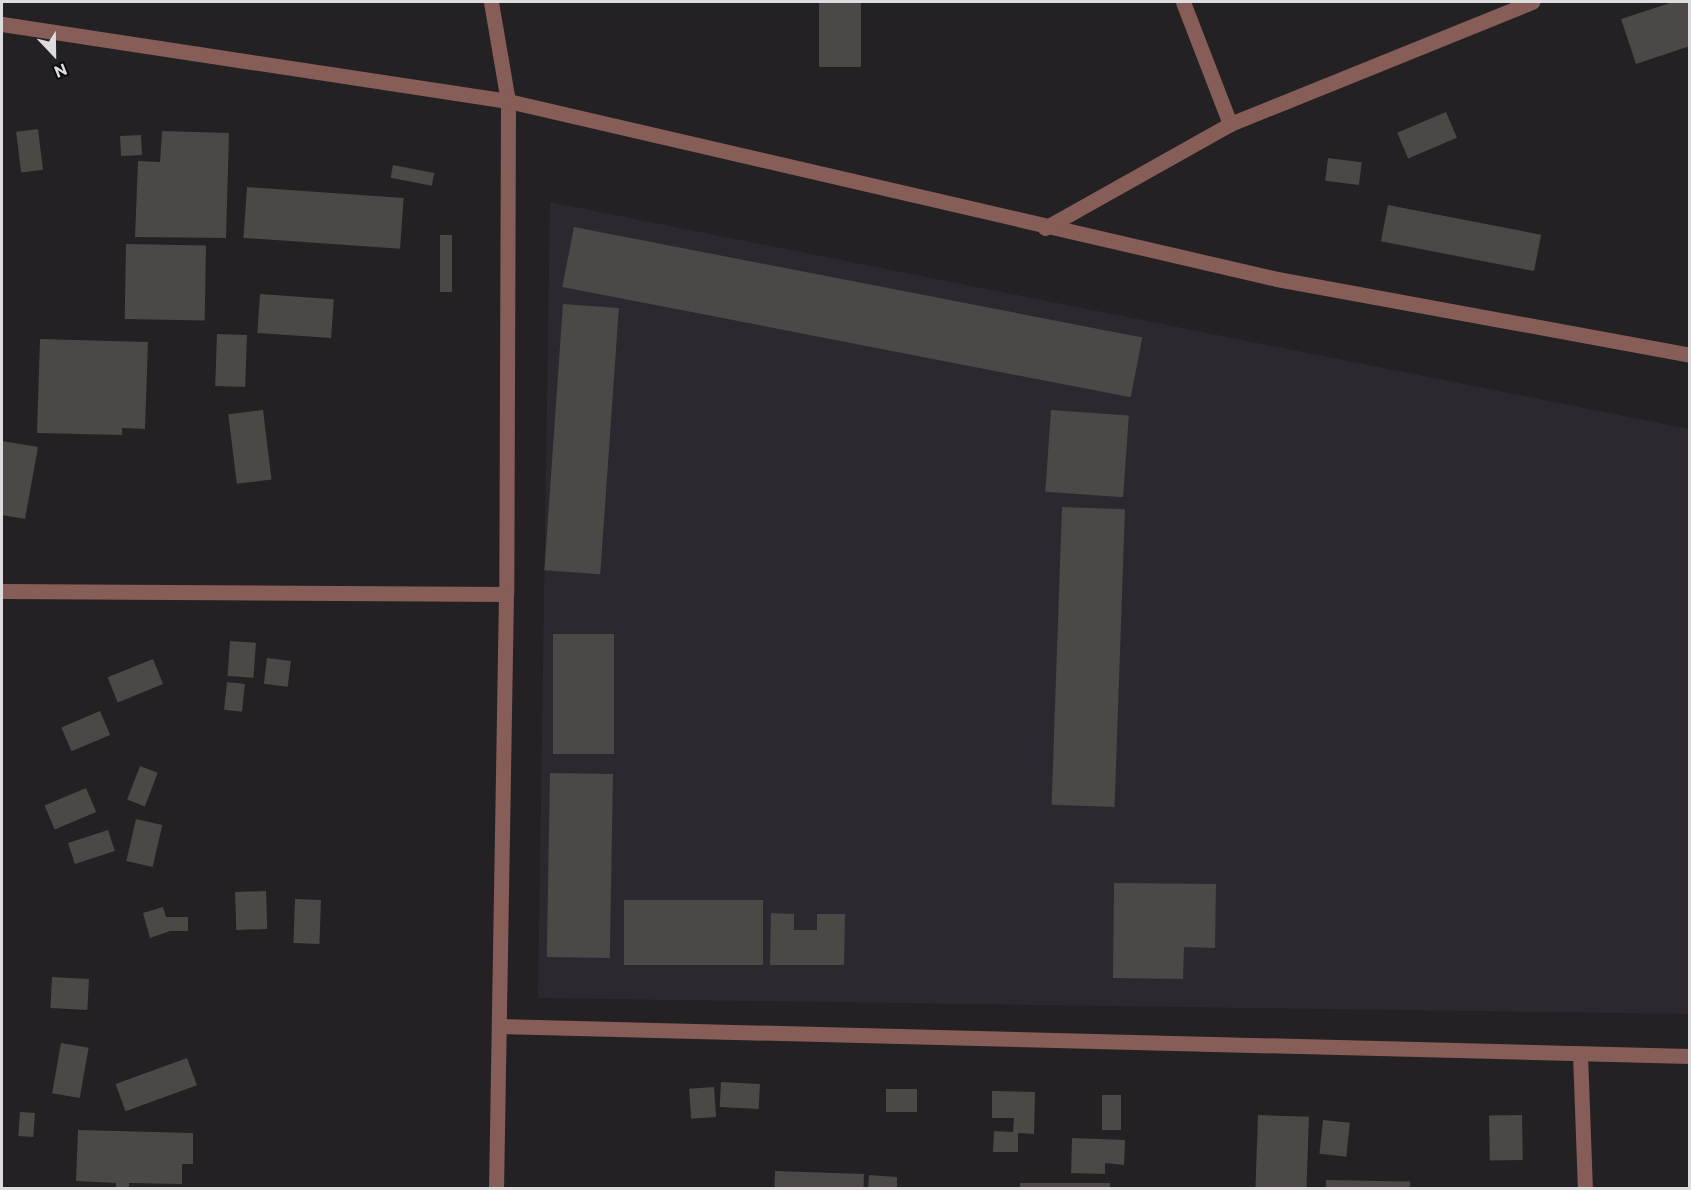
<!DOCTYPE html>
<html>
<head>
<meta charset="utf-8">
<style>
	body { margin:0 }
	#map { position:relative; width:1691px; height:1190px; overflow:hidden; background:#232124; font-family:Commissioner,sans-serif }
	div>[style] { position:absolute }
	.built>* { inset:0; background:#2d2830 }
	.building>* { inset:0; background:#4b4845; transform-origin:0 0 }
	.minor>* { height:15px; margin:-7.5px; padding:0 7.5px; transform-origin:7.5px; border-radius:7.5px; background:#875d57 }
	span { translate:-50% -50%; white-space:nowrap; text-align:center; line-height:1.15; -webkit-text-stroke:6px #0c0b0d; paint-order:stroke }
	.frame { position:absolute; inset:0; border:3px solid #dddcde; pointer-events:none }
	.north { position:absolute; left:24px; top:24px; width:60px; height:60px; -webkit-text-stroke:4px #0c0b0d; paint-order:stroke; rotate:158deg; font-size:16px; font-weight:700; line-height:24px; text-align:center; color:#dddcde }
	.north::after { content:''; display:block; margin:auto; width:21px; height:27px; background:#dddcde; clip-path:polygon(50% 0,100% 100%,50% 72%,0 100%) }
</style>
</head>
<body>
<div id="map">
	<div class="built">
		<i style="clip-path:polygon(550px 202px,1689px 429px,1689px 1014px,538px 998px)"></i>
	</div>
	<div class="building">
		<i style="left:819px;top:2px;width:42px;height:65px"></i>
		<i style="clip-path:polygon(1673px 2px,1690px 2px,1690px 46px,1636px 64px,1621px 19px)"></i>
		<i style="left:1446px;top:112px;width:28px;height:53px;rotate:67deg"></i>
		<i style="left:38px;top:129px;width:41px;height:22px;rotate:83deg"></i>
		<i style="clip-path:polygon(162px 131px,229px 133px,226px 238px,135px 237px,138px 161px,160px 162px)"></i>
		<i style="left:141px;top:135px;width:20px;height:21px;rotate:87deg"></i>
		<i style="left:1328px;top:158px;width:34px;height:23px;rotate:7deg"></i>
		<i style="left:393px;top:165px;width:42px;height:13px;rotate:11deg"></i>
		<i style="left:247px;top:187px;width:157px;height:51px;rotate:4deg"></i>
		<i style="left:1388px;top:205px;width:156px;height:37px;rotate:11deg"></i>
		<i style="left:574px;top:227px;width:579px;height:61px;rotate:11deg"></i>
		<i style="left:440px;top:235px;width:12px;height:57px"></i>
		<i style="left:126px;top:244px;width:80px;height:75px;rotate:1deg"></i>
		<i style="left:260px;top:294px;width:74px;height:39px;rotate:4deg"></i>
		<i style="left:563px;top:304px;width:56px;height:267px;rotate:4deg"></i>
		<i style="left:217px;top:334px;width:30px;height:52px;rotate:2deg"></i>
		<i style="clip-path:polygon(40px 339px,148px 342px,145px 429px,122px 428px,122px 435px,37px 433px)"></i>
		<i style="left:263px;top:410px;width:70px;height:35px;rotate:83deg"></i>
		<i style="left:1051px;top:410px;width:78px;height:82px;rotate:4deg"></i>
		<i style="clip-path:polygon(2px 441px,38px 447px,25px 519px,2px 515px)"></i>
		<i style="left:1062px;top:507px;width:63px;height:298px;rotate:2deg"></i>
		<i style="left:553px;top:634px;width:61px;height:120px"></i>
		<i style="left:230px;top:641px;width:26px;height:35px;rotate:4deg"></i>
		<i style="left:267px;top:658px;width:24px;height:26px;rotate:7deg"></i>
		<i style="left:153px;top:659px;width:27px;height:49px;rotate:68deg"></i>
		<i style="left:227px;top:682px;width:18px;height:28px;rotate:6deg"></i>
		<i style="left:100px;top:711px;width:26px;height:42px;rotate:67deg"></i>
		<i style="left:140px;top:766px;width:19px;height:36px;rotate:21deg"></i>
		<i style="left:550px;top:773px;width:63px;height:184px;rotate:1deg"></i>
		<i style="left:86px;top:788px;width:26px;height:45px;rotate:67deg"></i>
		<i style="left:136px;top:819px;width:27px;height:43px;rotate:13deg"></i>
		<i style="left:108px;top:830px;width:22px;height:42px;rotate:72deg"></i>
		<i style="clip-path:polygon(1114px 883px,1216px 884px,1215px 948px,1184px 947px,1183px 979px,1113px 978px)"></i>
		<i style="left:266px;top:891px;width:38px;height:31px;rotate:88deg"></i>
		<i style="left:295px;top:899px;width:26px;height:44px;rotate:2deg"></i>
		<i style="left:624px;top:900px;width:139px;height:65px"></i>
		<i style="clip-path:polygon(163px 907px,166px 917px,188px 917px,188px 931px,170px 931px,150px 938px,143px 913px)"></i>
		<i style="clip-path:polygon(771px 913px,794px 914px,794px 930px,817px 930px,817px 914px,845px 914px,844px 965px,770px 965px)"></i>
		<i style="left:52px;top:977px;width:37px;height:31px;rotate:3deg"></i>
		<i style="left:61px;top:1043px;width:28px;height:51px;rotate:10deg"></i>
		<i style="left:187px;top:1058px;width:29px;height:76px;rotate:70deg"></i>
		<i style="left:721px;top:1082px;width:39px;height:25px;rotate:3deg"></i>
		<i style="left:714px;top:1087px;width:30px;height:25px;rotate:86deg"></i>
		<i style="left:886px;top:1089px;width:31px;height:23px"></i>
		<i style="clip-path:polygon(992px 1091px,1035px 1092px,1034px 1134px,1018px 1133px,1018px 1152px,993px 1152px,994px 1131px,1013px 1132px,1014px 1118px,992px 1118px)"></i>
		<i style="left:1102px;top:1095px;width:19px;height:35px"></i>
		<i style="left:20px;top:1112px;width:15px;height:24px;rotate:4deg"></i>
		<i style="left:1258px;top:1115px;width:51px;height:73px;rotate:2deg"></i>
		<i style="left:1522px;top:1115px;width:45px;height:33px;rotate:89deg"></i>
		<i style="left:1323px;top:1120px;width:27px;height:34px;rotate:6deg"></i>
		<i style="clip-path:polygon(78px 1130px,193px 1133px,193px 1164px,182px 1164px,182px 1184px,129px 1183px,129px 1188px,116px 1188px,116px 1183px,76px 1181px)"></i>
		<i style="clip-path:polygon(1072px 1138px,1125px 1140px,1124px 1165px,1105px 1163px,1105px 1174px,1071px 1173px)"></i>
		<i style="left:775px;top:1171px;width:89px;height:16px;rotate:2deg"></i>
		<i style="clip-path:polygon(869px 1175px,897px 1177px,897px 1188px,868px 1188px)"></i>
		<i style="left:1326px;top:1180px;width:84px;height:8px;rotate:1deg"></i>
		<i style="left:1020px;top:1183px;width:90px;height:5px"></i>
	</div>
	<div class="minor">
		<i style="left:491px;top:2px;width:100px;rotate:80.3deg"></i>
		<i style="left:508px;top:101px;width:493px;rotate:90.2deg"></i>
		<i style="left:506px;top:594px;width:594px;rotate:90.96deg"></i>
		<i style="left:1183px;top:2px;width:131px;rotate:68.9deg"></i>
		<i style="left:2px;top:24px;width:512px;rotate:8.65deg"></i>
		<i style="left:508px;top:101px;width:789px;rotate:13.03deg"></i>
		<i style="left:1277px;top:279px;width:420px;rotate:10.4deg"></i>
		<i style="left:1045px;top:228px;width:212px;rotate:-29.3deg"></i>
		<i style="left:1230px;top:124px;width:326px;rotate:-22deg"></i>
		<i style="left:2px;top:591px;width:504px;rotate:0.34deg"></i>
		<i style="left:499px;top:1026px;width:1191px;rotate:1.44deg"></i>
		<i style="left:1580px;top:1054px;width:134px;rotate:87.9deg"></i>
	</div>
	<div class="frame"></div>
	<div class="north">N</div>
</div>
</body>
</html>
